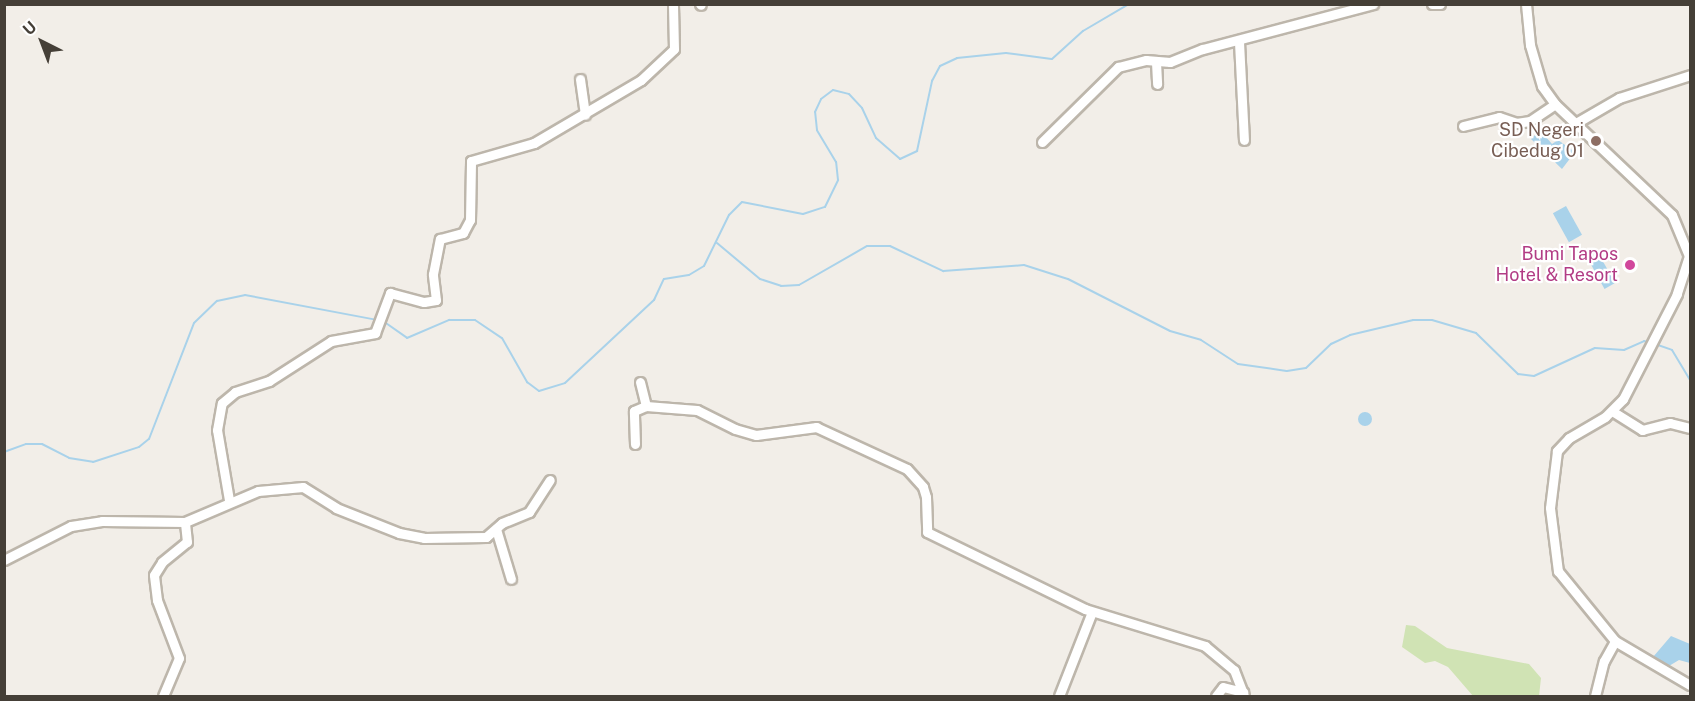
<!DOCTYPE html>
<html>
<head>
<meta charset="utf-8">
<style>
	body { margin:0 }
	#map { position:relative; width:1695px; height:701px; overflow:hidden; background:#f2eee8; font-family:"Public Sans",sans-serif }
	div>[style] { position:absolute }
	.green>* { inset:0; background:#d0e3b4 }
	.water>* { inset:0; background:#a9d2ea; transform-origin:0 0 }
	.round { border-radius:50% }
	.stream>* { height:2px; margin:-1px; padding:0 1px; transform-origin:1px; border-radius:1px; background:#a9d2ea }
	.roads { filter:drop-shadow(2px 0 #bdb6ab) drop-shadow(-2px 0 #bdb6ab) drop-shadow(0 2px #bdb6ab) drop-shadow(0 -2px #bdb6ab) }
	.minor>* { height:9px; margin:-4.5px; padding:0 4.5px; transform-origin:4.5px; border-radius:4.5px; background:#fff }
	.dots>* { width:16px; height:16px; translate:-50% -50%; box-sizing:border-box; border:3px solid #fff; border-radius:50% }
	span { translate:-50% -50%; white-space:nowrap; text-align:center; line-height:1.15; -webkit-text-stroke:4.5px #fff; paint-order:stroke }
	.education-label { font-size:18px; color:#785e54 }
	.right { translate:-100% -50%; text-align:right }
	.hotel-label { font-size:18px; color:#b23c85 }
	.frame { position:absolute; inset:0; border:6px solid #453f37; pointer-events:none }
	.north { position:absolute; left:12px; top:12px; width:60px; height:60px; -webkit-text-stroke:4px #fff; paint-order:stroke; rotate:318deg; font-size:16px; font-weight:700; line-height:24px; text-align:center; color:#453f37 }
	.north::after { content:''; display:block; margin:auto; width:21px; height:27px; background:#453f37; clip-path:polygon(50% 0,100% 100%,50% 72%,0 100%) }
</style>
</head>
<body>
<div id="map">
	<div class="green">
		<i style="clip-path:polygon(1406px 625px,1415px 626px,1447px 648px,1529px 664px,1541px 678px,1539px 696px,1473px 696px,1448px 667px,1435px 661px,1425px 663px,1402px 647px)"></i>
	</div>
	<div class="water">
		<i style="clip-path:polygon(1540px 130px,1552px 144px,1558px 140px,1575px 152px,1562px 169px,1531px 139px)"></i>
		<i style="left:1566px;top:206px;width:33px;height:15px;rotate:61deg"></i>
		<i style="left:1600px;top:256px;width:31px;height:12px;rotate:61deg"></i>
		<i class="round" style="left:1358px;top:412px;width:14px;height:14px"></i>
		<i style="clip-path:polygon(1671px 636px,1690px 644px,1690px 663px,1679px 660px,1669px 666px,1653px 657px)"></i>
	</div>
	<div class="stream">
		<i style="left:717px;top:243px;width:56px;rotate:39.9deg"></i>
		<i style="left:760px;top:279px;width:22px;rotate:18deg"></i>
		<i style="left:781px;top:286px;width:18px;rotate:-3deg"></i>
		<i style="left:799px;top:285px;width:78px;rotate:-29.8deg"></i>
		<i style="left:867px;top:246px;width:23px"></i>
		<i style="left:890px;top:246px;width:59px;rotate:25.3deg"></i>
		<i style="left:943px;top:271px;width:81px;rotate:-4.2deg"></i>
		<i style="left:1024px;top:265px;width:46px;rotate:17.7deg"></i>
		<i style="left:1068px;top:279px;width:114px;rotate:27deg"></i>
		<i style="left:1170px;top:331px;width:32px;rotate:16deg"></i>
		<i style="left:1201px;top:340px;width:44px;rotate:33deg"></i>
		<i style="left:1238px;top:364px;width:49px;rotate:8.1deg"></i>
		<i style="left:1287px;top:371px;width:19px;rotate:-9deg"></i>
		<i style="left:1306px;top:368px;width:35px;rotate:-44deg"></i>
		<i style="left:1331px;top:344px;width:21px;rotate:-25deg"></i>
		<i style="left:1350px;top:335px;width:65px;rotate:-13.4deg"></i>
		<i style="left:1413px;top:320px;width:19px"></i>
		<i style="left:1432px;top:320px;width:46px;rotate:16.5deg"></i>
		<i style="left:1476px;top:333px;width:59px;rotate:44.3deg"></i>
		<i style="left:1518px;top:374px;width:16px;rotate:7deg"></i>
		<i style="left:1534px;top:376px;width:67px;rotate:-24.7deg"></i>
		<i style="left:1595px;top:348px;width:29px;rotate:4deg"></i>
		<i style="left:1624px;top:350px;width:22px;rotate:-24deg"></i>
		<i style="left:1644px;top:341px;width:6px;rotate:18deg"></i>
		<i style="left:383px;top:321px;width:29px;rotate:35deg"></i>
		<i style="left:407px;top:338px;width:46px;rotate:-23.2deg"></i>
		<i style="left:449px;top:320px;width:26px"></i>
		<i style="left:475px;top:320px;width:32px;rotate:34deg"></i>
		<i style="left:502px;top:338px;width:51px;rotate:60.4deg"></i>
		<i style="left:527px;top:382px;width:15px;rotate:37deg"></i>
		<i style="left:539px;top:391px;width:27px;rotate:-17deg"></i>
		<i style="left:565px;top:383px;width:122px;rotate:-43deg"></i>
		<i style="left:654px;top:300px;width:23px;rotate:-65deg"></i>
		<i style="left:664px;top:279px;width:25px;rotate:-9deg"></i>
		<i style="left:689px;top:275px;width:17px;rotate:-31deg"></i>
		<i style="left:704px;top:266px;width:57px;rotate:-63.9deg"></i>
		<i style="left:729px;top:215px;width:18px;rotate:-45deg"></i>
		<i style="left:742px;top:202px;width:62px;rotate:11.1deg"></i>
		<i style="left:803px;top:214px;width:23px;rotate:-18deg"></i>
		<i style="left:825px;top:207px;width:30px;rotate:-64deg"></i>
		<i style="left:838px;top:180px;width:18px;rotate:-96deg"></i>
		<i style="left:836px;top:162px;width:37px;rotate:-121deg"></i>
		<i style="left:817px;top:130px;width:18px;rotate:-96deg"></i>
		<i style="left:815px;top:112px;width:14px;rotate:-65deg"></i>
		<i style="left:821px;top:99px;width:15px;rotate:-37deg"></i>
		<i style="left:833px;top:90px;width:16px;rotate:14deg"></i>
		<i style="left:849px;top:94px;width:19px;rotate:47deg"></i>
		<i style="left:862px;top:108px;width:33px;rotate:65deg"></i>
		<i style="left:876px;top:138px;width:32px;rotate:41deg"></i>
		<i style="left:900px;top:159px;width:19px;rotate:-25deg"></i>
		<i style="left:917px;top:151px;width:72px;rotate:-77.9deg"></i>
		<i style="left:932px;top:81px;width:17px;rotate:-62deg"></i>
		<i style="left:940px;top:66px;width:19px;rotate:-25deg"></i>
		<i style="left:957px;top:58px;width:49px;rotate:-5.8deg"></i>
		<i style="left:1006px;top:53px;width:46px;rotate:7.4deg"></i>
		<i style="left:1052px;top:59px;width:42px;rotate:-42.1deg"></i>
		<i style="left:1083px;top:31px;width:53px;rotate:-30.4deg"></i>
		<i style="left:1655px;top:344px;width:18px;rotate:19deg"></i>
		<i style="left:1672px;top:350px;width:35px;rotate:59deg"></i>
		<i style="left:4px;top:452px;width:23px;rotate:-20deg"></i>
		<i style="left:26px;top:444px;width:16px"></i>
		<i style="left:42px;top:444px;width:30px;rotate:27deg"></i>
		<i style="left:69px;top:458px;width:24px;rotate:9deg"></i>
		<i style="left:93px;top:462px;width:48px;rotate:-18.1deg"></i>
		<i style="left:139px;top:447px;width:13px;rotate:-39deg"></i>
		<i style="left:149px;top:439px;width:124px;rotate:-68.8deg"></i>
		<i style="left:194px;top:323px;width:32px;rotate:-44deg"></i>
		<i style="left:217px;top:301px;width:29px;rotate:-12deg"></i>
		<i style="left:245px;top:295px;width:134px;rotate:10.7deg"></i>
	</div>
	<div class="roads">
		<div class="minor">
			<i style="left:700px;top:4px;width:1px;rotate:45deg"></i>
			<i style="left:1432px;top:4px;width:8px"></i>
			<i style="left:1526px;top:4px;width:41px;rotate:84.4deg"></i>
			<i style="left:1530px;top:45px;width:43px;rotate:73.7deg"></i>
			<i style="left:1542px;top:86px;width:22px;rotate:54deg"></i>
			<i style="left:1555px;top:104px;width:161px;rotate:43.5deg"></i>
			<i style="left:1672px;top:215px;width:44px;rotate:67.5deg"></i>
			<i style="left:1689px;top:256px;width:40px;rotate:108deg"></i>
			<i style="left:1677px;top:294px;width:118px;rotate:117.2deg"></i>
			<i style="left:1623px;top:399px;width:25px;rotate:135deg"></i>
			<i style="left:1605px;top:417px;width:42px;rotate:149.7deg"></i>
			<i style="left:1569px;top:438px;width:18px;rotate:133deg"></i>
			<i style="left:1557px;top:451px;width:57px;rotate:97deg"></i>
			<i style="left:1550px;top:508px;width:64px;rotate:82.8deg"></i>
			<i style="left:1558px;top:571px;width:90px;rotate:50.8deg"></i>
			<i style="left:1615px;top:641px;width:87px;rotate:30.4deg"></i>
			<i style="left:1239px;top:42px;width:98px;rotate:87.1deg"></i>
			<i style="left:1156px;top:62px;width:22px;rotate:87deg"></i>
			<i style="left:580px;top:79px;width:36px;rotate:82deg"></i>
			<i style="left:1576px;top:123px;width:50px;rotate:-30.2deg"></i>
			<i style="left:1619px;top:98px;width:75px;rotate:-17.9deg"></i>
			<i style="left:1463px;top:126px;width:37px;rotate:-14deg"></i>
			<i style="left:1499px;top:117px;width:18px;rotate:19deg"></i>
			<i style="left:1516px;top:123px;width:14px;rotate:-8deg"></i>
			<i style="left:1530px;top:121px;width:30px;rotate:-34deg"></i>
			<i style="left:1042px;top:142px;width:107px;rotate:-44.6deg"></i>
			<i style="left:1118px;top:67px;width:29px;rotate:-14deg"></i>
			<i style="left:1146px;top:60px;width:24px;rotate:5deg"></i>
			<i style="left:1170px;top:62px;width:35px;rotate:-22deg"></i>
			<i style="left:1203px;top:49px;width:176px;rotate:-14.8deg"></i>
			<i style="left:640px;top:382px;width:25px;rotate:76deg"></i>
			<i style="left:1612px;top:411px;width:36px;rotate:32deg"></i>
			<i style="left:1642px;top:430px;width:29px;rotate:-14deg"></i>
			<i style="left:1670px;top:423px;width:21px;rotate:14deg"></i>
			<i style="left:635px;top:444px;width:33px;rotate:-92deg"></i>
			<i style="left:634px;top:411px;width:13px;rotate:-23deg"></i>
			<i style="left:646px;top:406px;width:51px;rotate:4.5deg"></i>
			<i style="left:697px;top:410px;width:42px;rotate:26.6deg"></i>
			<i style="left:735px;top:429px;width:22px;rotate:16deg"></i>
			<i style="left:756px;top:435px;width:61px;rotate:-7.6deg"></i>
			<i style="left:816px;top:427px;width:100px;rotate:24.8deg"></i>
			<i style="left:907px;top:469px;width:24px;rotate:48deg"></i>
			<i style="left:923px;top:487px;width:10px;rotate:73deg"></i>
			<i style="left:926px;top:497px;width:35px;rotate:88deg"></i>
			<i style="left:927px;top:532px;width:176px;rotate:26deg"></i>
			<i style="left:1085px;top:609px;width:126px;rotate:17.1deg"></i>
			<i style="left:1205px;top:646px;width:38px;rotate:40deg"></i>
			<i style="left:1234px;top:670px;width:28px;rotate:69deg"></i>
			<i style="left:229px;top:500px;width:71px;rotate:-99.7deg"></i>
			<i style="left:217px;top:430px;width:27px;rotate:-80deg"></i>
			<i style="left:222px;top:403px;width:17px;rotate:-40deg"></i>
			<i style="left:235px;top:392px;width:36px;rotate:-18deg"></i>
			<i style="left:269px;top:381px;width:74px;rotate:-32.8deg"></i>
			<i style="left:331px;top:341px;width:45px;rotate:-10.3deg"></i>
			<i style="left:375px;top:333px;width:43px;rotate:-69.4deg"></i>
			<i style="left:390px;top:293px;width:35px;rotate:15deg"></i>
			<i style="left:424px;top:302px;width:12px;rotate:-9deg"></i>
			<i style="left:436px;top:300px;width:26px;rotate:-97deg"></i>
			<i style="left:433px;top:274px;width:36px;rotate:-79deg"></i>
			<i style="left:440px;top:239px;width:24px;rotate:-15deg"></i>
			<i style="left:463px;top:233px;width:15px;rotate:-62deg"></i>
			<i style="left:470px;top:220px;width:59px;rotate:-89deg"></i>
			<i style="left:471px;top:161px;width:66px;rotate:-15.9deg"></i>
			<i style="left:534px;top:143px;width:124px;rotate:-30.5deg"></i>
			<i style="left:641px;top:80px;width:45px;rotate:-43.2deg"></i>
			<i style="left:674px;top:49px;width:45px;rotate:-91.3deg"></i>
			<i style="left:496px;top:529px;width:52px;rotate:73.3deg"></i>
			<i style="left:4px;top:560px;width:75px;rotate:-26.9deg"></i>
			<i style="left:71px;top:526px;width:31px;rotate:-9deg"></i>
			<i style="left:102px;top:521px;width:83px;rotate:0.7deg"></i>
			<i style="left:185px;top:522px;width:79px;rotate:-23deg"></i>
			<i style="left:258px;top:491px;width:45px;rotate:-5.1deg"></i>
			<i style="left:303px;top:487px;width:39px;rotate:32deg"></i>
			<i style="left:336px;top:508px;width:68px;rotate:21.6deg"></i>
			<i style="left:399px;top:533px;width:25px;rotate:11deg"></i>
			<i style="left:424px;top:538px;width:62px;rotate:-0.9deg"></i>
			<i style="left:486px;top:537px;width:21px;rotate:-41deg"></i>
			<i style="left:502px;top:523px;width:29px;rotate:-22deg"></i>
			<i style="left:529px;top:512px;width:38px;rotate:-57deg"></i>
			<i style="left:163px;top:696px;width:41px;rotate:-67.2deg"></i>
			<i style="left:179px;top:658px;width:62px;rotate:-110.8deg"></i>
			<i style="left:157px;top:600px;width:25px;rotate:-97deg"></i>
			<i style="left:154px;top:575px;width:15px;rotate:-58deg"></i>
			<i style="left:162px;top:562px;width:32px;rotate:-39deg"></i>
			<i style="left:187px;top:542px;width:20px;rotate:-96deg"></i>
			<i style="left:1059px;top:696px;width:90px;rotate:-68.6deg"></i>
			<i style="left:1216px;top:696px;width:11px;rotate:-52deg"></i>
			<i style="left:1223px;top:687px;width:21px;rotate:14deg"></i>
			<i style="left:1595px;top:696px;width:36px;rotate:-76deg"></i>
			<i style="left:1604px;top:661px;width:23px;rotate:-61deg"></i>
		</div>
	</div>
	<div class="dots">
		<i style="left:1596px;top:141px;background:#8d6e63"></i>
		<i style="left:1630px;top:265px;background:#d1479c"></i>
	</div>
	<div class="education-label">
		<span class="right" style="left:1584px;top:141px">SD Negeri<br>Cibedug 01</span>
	</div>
	<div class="hotel-label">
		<span class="right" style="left:1618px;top:265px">Bumi Tapos<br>Hotel &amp; Resort</span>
	</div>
	<div class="frame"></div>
	<div class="north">U</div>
</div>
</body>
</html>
